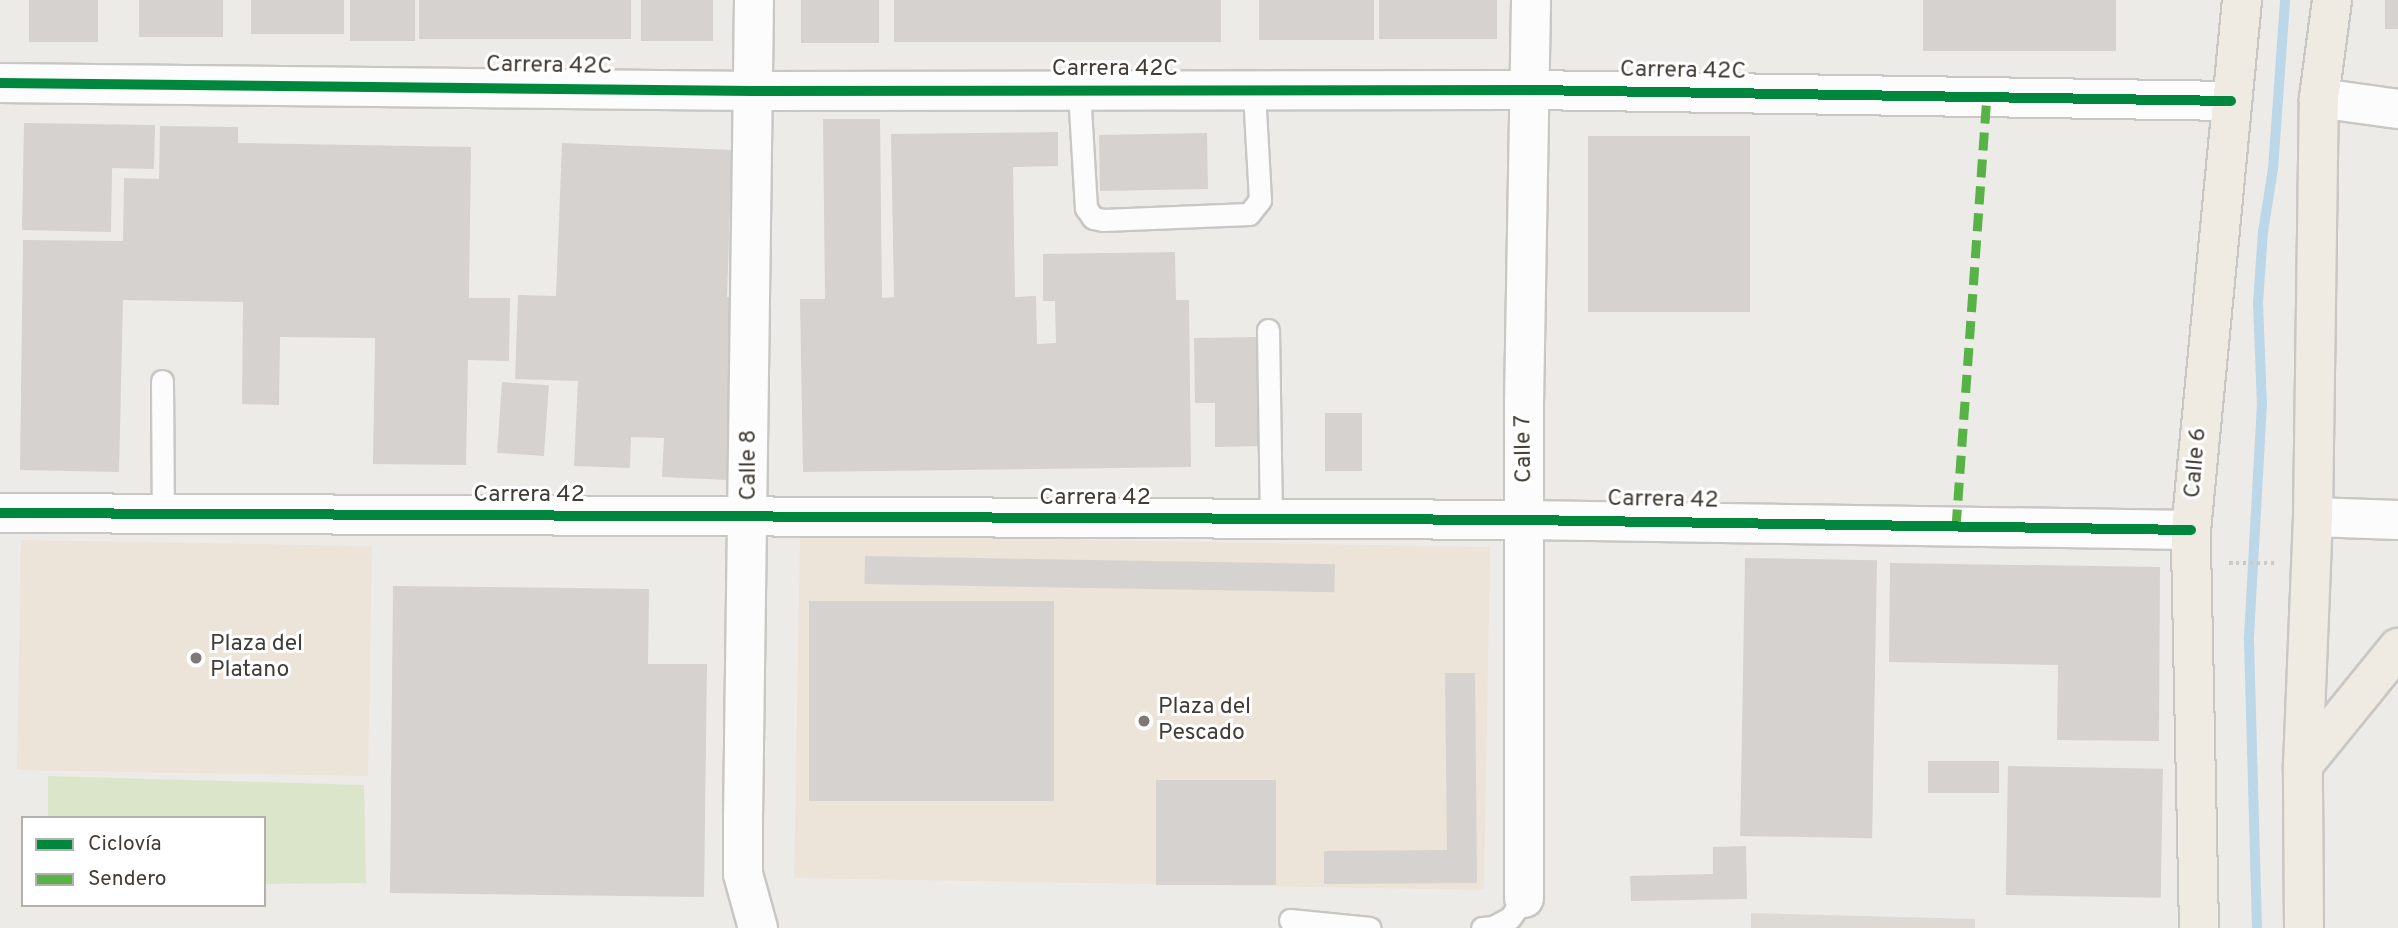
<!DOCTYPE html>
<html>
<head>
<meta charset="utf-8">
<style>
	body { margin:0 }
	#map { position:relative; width:2398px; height:928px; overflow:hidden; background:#edebe8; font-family:Overpass,sans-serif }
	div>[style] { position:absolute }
	.commercial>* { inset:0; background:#ece3d9; transform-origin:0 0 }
	.industrial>* { inset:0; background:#dddad6 }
	.green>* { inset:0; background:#dbe5ca }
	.stream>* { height:10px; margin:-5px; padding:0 5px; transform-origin:5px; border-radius:5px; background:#bcd7e7 }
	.building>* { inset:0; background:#d5d2cf; transform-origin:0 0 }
	.path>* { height:4.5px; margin-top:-2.25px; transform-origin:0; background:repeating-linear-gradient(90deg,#cbcac6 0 3.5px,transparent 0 7px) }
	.roads { filter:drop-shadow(2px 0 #c9c7c4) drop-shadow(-2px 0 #c9c7c4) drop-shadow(0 2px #c9c7c4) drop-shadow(0 -2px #c9c7c4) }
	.service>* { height:21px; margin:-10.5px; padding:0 10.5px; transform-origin:10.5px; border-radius:10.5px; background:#fcfcfc }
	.minor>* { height:38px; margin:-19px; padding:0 19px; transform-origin:19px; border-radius:19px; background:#fcfcfc }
	.primary>* { height:38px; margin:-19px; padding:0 19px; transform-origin:19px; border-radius:19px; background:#efebe3 }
	.quiet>* { height:9px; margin-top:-4.5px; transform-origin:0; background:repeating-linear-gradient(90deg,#57b346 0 18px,transparent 0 27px) }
	.cycleway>* { height:10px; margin:-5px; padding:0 5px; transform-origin:5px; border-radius:5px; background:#00873e }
	.dots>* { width:19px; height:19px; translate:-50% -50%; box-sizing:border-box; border:4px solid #fff; border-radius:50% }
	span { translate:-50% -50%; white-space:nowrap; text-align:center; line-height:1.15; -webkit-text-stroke:6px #fff; paint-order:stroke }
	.street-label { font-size:23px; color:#423c35 }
	.poi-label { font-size:23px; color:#423c35 }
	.left { translate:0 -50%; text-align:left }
	.legend { position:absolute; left:21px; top:816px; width:245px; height:91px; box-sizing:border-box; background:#fff; border:2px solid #b3b1ae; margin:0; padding:9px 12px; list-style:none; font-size:21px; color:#423c35 }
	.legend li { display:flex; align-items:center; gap:14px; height:35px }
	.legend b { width:35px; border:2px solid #b3b1ae }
</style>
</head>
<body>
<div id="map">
	<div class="commercial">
		<i style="left:21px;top:540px;width:351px;height:230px;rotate:1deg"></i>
		<i style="left:1490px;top:547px;width:343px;height:690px;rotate:91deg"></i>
	</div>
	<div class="industrial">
		<i style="clip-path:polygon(1751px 913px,1975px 919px,1975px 928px,1751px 928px)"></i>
	</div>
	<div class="green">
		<i style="clip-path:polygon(48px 776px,364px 785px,366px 883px,264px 884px,264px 818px,48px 818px)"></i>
	</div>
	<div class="stream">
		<i style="left:2257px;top:928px;width:292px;rotate:-91.6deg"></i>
		<i style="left:2249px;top:636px;width:230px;rotate:-86.8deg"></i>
		<i style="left:2262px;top:406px;width:103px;rotate:-92.2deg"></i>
		<i style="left:2258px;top:303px;width:71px;rotate:-86deg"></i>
		<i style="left:2263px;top:232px;width:64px;rotate:-81deg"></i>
		<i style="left:2273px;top:169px;width:169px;rotate:-85.9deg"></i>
	</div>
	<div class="building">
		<i style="left:29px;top:0;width:69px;height:42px"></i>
		<i style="left:139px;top:0;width:84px;height:37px"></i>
		<i style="left:251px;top:0;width:93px;height:34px"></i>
		<i style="left:350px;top:0;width:65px;height:41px"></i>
		<i style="left:419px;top:0;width:212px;height:39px"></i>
		<i style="left:641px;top:0;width:72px;height:41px"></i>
		<i style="left:801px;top:0;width:78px;height:43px"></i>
		<i style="left:894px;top:0;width:327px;height:42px"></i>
		<i style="left:1259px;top:0;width:115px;height:40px"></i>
		<i style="left:1379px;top:0;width:118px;height:39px"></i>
		<i style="left:1923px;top:0;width:193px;height:51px"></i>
		<i style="left:2385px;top:0;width:13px;height:29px"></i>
		<i style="clip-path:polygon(823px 119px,880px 119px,882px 298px,894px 297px,891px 134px,1058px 132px,1058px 166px,1013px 167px,1015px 297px,1036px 296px,1037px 344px,1056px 343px,1055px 301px,1043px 301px,1043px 254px,1175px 252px,1176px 300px,1189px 300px,1191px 467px,803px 472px,800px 299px,825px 299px)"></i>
		<i style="clip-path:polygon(24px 123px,155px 125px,154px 169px,112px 168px,111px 232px,22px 230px)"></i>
		<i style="clip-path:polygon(160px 126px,238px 127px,238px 143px,471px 147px,469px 298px,510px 298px,509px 361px,468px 360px,466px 465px,373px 464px,375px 338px,280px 337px,279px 405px,242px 404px,243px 302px,123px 300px,119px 472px,20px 470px,23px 240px,123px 241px,124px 178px,159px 179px)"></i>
		<i style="left:1207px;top:133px;width:56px;height:108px;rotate:89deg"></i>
		<i style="left:1588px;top:136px;width:162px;height:176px"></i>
		<i style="clip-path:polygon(562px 143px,732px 150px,727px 297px,734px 296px,727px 480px,662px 477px,664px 438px,631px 437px,630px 468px,574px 466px,578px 381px,515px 379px,518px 295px,556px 296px)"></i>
		<i style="clip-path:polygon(1260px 337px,1262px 446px,1215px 447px,1215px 403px,1195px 403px,1194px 338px)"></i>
		<i style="left:502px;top:382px;width:47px;height:71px;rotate:4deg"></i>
		<i style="left:1325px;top:413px;width:37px;height:58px"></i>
		<i style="left:865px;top:556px;width:470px;height:28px;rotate:1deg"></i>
		<i style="left:1745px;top:558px;width:132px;height:278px;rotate:1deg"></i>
		<i style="clip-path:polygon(1890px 563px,2160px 567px,2159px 741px,2057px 740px,2058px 665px,1889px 662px)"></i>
		<i style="clip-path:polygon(393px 586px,649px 589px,648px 664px,707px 664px,704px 897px,390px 893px)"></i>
		<i style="left:1054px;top:601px;width:200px;height:245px;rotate:90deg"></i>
		<i style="clip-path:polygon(1445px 673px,1475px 673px,1477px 883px,1324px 884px,1324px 851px,1447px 850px)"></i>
		<i style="left:1928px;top:761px;width:71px;height:32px"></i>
		<i style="left:2008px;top:766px;width:155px;height:129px;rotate:1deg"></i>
		<i style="left:1276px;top:780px;width:105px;height:120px;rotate:90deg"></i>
		<i style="clip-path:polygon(1746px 846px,1747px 899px,1631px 901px,1630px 876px,1713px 874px,1713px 847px)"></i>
	</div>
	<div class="path">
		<i style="left:2229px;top:563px;width:48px"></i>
	</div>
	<div class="roads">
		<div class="service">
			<i style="left:1079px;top:91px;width:117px;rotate:86.6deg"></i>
			<i style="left:1086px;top:208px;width:12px;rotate:55deg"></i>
			<i style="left:1093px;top:218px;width:10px;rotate:11deg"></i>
			<i style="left:1103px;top:220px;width:146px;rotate:-2.4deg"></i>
			<i style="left:1249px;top:214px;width:18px;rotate:-52deg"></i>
			<i style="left:1260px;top:200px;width:109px;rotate:-93.2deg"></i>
			<i style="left:1268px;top:330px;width:190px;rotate:89.1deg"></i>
			<i style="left:162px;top:381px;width:134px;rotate:89.6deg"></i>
			<i style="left:1290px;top:920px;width:80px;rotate:5.7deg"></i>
			<i style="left:1482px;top:928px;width:11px;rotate:-5deg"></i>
			<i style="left:1493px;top:927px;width:19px;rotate:-28deg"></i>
			<i style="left:1510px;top:918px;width:24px;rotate:-55deg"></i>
		</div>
		<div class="minor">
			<i style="left:754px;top:0;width:818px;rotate:90.77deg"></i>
			<i style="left:743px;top:818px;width:56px;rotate:90deg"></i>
			<i style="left:743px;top:874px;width:56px;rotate:74.5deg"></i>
			<i style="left:0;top:83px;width:753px;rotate:0.61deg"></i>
			<i style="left:753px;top:91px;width:778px;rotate:-0.07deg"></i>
			<i style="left:1531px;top:90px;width:700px;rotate:0.9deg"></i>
			<i style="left:2319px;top:98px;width:80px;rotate:7.9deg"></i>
			<i style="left:0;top:513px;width:1525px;rotate:0.26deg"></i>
			<i style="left:1525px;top:520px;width:666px;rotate:0.86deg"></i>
			<i style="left:2313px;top:517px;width:85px;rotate:2deg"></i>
			<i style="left:1524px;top:898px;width:495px;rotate:-90deg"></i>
			<i style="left:1524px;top:403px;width:403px;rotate:-89deg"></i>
		</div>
		<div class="primary">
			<i style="left:2303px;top:765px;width:151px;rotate:-50.9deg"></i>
			<i style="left:2199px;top:928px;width:398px;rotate:-91.2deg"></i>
			<i style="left:2191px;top:530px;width:532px;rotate:-84.5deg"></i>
			<i style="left:2304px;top:928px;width:163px;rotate:-90.4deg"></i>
			<i style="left:2303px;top:765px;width:248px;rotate:-87.7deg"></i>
			<i style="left:2313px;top:517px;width:419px;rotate:-89.2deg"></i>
			<i style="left:2319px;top:98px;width:99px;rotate:-82.4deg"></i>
		</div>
	</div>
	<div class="quiet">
		<i style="left:1956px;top:527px;width:431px;rotate:-85.9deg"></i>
	</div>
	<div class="cycleway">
		<i style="left:0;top:83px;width:753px;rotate:0.61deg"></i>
		<i style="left:753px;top:91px;width:778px;rotate:-0.07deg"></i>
		<i style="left:1531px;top:90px;width:700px;rotate:0.9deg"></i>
		<i style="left:0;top:513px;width:1525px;rotate:0.26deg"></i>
		<i style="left:1525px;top:520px;width:666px;rotate:0.86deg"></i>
	</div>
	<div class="dots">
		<i style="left:196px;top:658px;background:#7e7974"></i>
		<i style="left:1144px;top:721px;background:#7e7974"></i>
	</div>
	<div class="street-label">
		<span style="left:549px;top:67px;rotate:1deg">Carrera 42C</span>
		<span style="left:1115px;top:70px">Carrera 42C</span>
		<span style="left:1683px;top:72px;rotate:1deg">Carrera 42C</span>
		<span style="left:1525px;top:449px;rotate:-91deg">Calle 7</span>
		<span style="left:2197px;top:463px;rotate:-85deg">Calle 6</span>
		<span style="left:750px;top:465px;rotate:-90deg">Calle 8</span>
		<span style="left:529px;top:496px">Carrera 42</span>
		<span style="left:1095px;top:499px">Carrera 42</span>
		<span style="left:1663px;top:501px;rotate:1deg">Carrera 42</span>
	</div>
	<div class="poi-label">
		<span class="left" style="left:210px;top:658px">Plaza del<br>Platano</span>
		<span class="left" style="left:1158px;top:721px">Plaza del<br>Pescado</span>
	</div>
	<ul class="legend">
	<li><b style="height:9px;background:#00873e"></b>Ciclovía</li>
	<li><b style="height:9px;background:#57b346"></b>Sendero</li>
	</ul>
</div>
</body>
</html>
